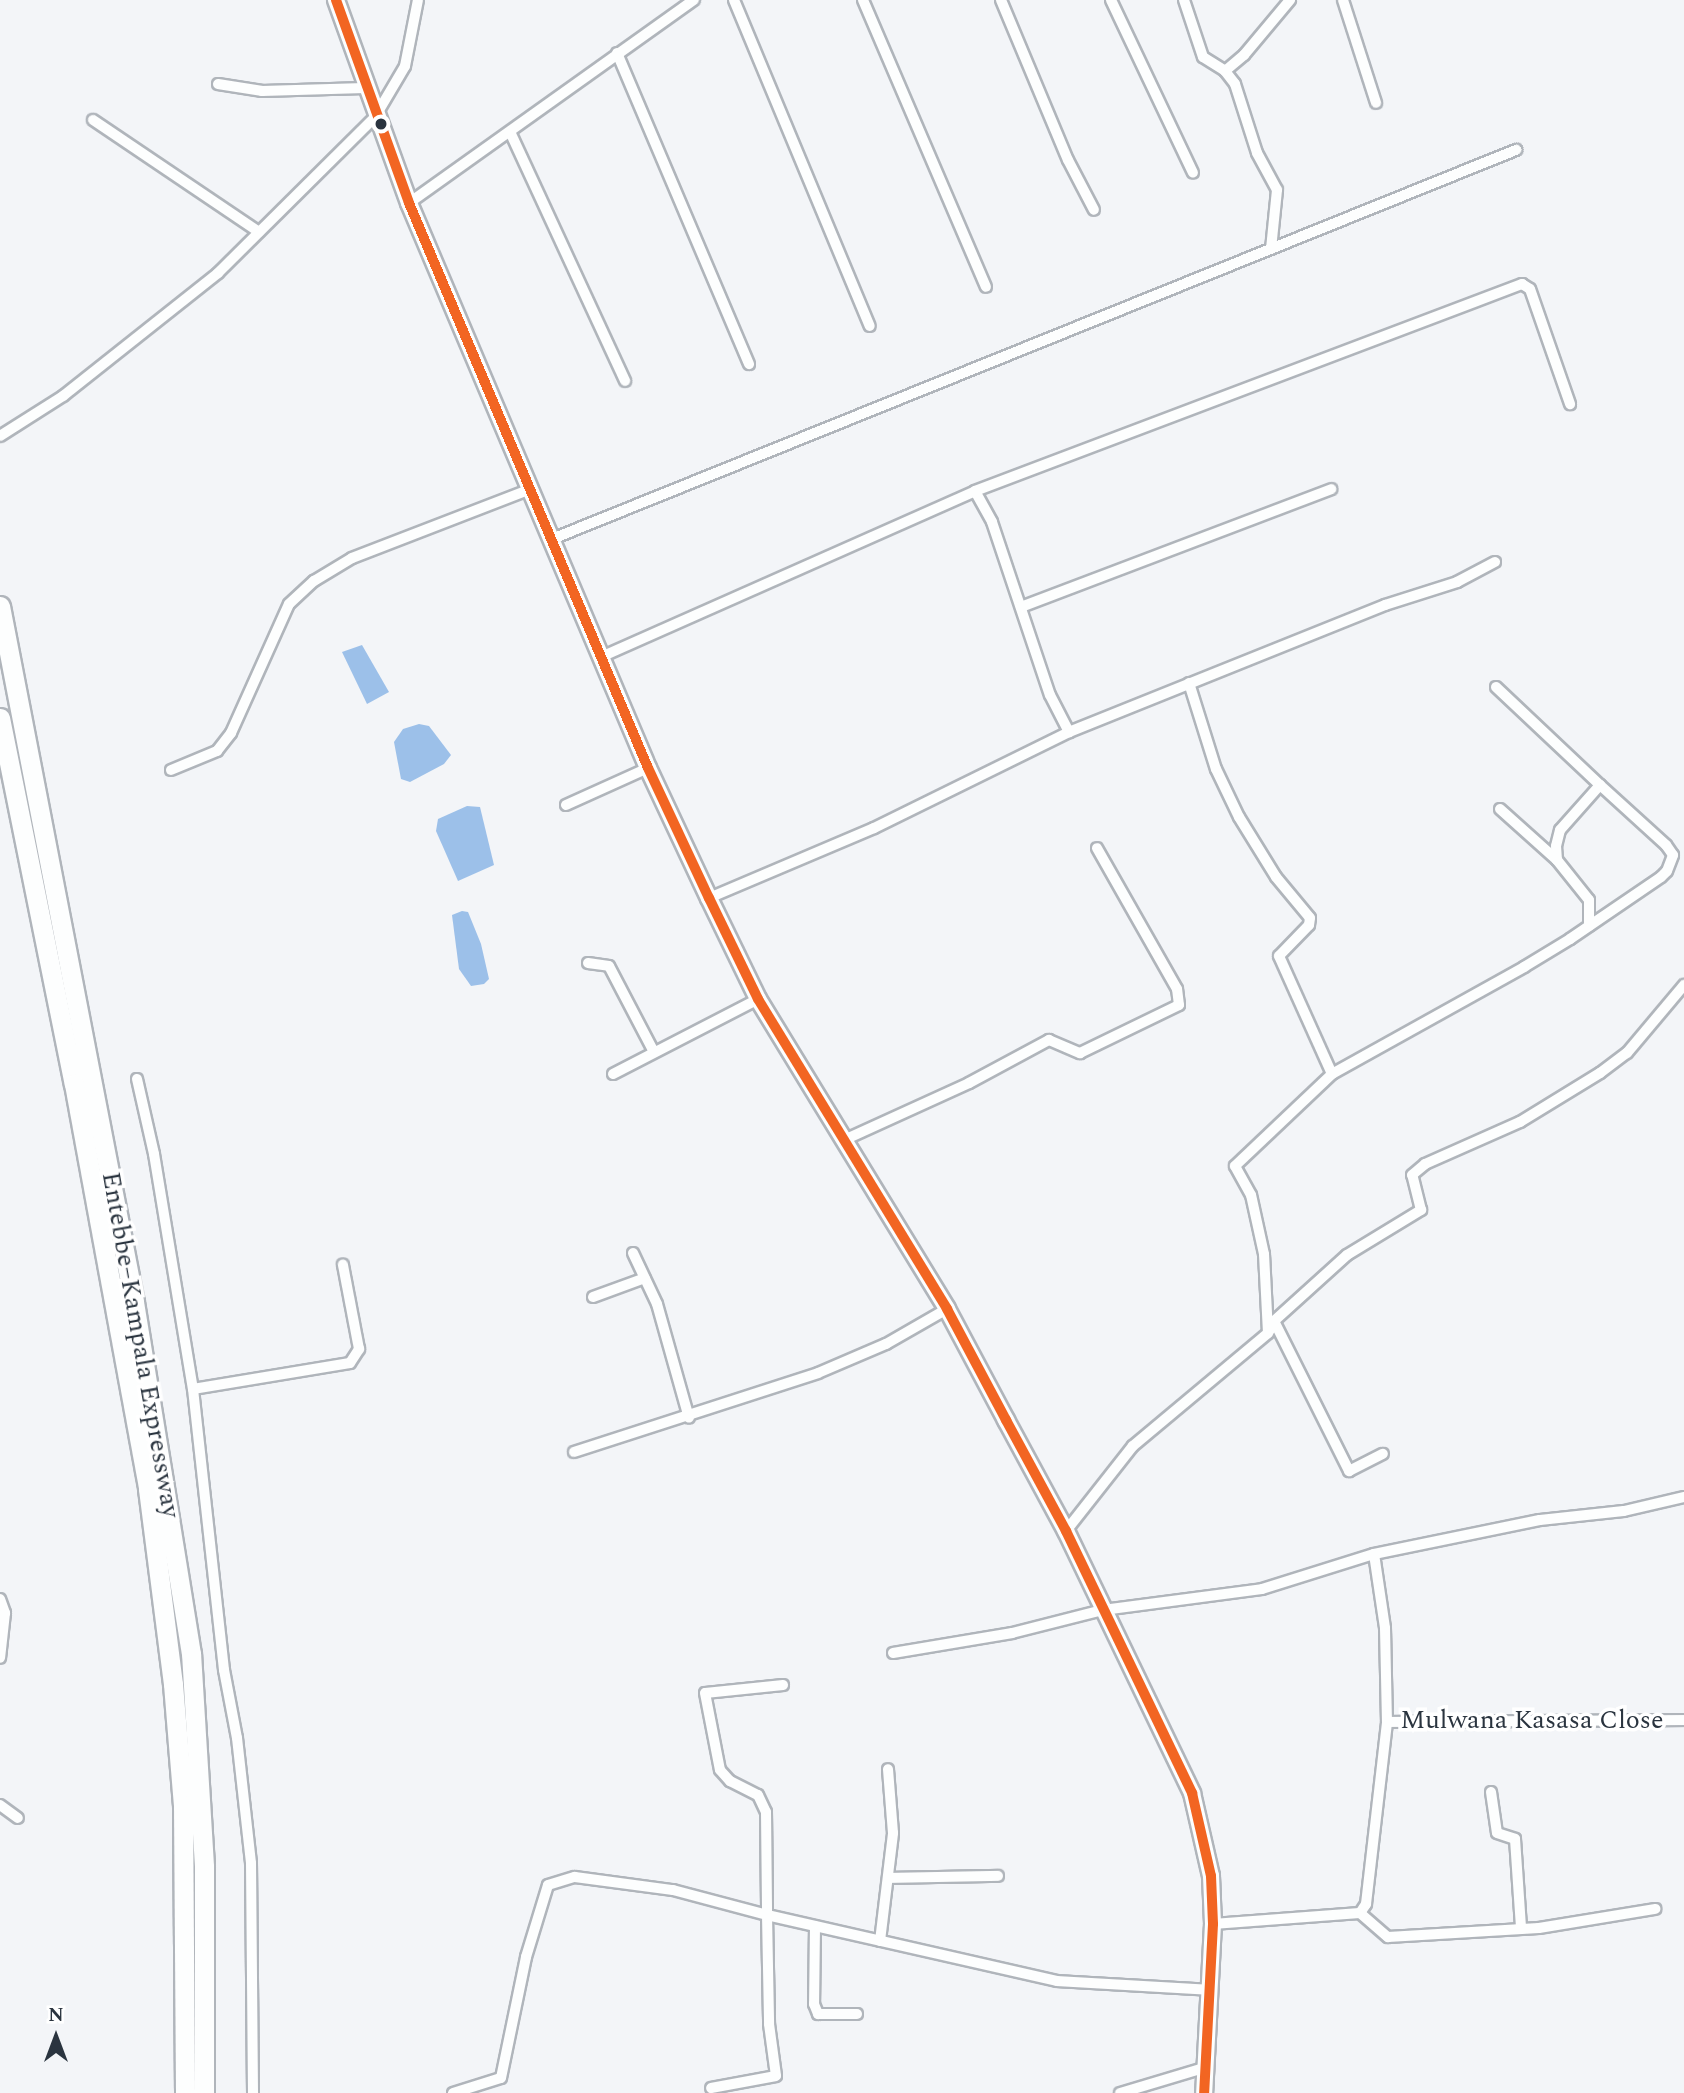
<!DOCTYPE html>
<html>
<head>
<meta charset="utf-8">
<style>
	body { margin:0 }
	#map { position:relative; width:1684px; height:2093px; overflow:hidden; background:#f3f5f8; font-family:Spectral,serif }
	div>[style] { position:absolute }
	.water>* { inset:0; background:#9cc0e9 }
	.roads { filter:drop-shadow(2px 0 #b0b5bb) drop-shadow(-2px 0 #b0b5bb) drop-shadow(0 2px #b0b5bb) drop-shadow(0 -2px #b0b5bb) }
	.street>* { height:10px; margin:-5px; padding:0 5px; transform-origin:5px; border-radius:5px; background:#fdfefe }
	.secondary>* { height:16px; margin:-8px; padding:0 8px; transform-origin:8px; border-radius:8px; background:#fdfefe }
	.highway>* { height:19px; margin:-9.5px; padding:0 9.5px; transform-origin:9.5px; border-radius:9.5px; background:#fdfefe }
	.bus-1>* { height:10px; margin:-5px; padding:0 5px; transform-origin:5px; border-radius:5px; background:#f26522 }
	.dots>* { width:19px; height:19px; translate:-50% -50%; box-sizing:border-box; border:4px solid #fff; border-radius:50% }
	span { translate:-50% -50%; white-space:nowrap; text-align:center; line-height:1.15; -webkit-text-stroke:7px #fff; paint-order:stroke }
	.street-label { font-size:26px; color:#2a343f }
	.north { position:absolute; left:21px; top:2002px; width:70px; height:70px; -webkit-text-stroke:5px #fff; paint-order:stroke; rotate:0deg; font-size:19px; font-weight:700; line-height:28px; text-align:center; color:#2a343f }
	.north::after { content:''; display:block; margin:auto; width:24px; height:32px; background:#2a343f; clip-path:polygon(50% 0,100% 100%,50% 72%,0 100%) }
</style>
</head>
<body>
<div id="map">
	<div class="water">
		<i style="clip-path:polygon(362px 645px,389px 692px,367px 704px,342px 652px)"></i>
		<i style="clip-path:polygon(419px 724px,429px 726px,451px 755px,444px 764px,410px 782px,401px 779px,394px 742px,403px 729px)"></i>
		<i style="clip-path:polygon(467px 806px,480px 807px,494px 865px,458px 881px,436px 831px,438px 819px)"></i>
		<i style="clip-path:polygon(462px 911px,468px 912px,481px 944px,489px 979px,484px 984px,471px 986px,459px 969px,452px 915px)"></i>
	</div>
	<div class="roads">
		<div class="street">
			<i style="left:734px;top:0;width:353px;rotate:67.4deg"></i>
			<i style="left:863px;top:0;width:312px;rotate:66.8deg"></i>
			<i style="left:1001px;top:0;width:173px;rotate:67.3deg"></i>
			<i style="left:1068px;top:160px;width:56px;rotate:62.5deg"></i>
			<i style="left:1111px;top:0;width:191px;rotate:64.6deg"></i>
			<i style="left:1184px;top:0;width:60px;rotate:71.6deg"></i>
			<i style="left:1203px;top:57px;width:26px;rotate:32deg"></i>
			<i style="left:1225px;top:71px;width:25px;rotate:-40deg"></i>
			<i style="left:1244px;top:55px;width:72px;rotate:-50.1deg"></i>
			<i style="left:1343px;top:0;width:108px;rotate:72.2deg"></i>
			<i style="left:617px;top:53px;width:338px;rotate:67deg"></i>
			<i style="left:1225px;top:71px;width:16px;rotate:52deg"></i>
			<i style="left:1235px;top:84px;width:72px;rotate:72.3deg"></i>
			<i style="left:1257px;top:153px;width:42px;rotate:61.6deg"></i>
			<i style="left:1277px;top:190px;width:59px;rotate:95.8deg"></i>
			<i style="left:218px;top:84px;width:45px;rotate:9deg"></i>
			<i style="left:262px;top:91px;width:103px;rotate:-1.7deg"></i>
			<i style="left:93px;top:120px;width:200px;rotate:34deg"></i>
			<i style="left:511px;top:134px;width:272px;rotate:65.2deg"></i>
			<i style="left:409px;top:203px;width:350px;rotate:-35.5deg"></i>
			<i style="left:0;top:436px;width:75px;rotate:-32.4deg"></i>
			<i style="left:63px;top:396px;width:198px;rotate:-38.4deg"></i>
			<i style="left:218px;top:273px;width:221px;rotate:-44.8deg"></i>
			<i style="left:375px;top:117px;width:59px;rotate:-59.5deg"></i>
			<i style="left:405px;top:66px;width:67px;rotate:-78.9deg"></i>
			<i style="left:975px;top:491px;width:35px;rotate:61deg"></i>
			<i style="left:992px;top:522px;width:182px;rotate:71.5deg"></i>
			<i style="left:1050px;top:695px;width:42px;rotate:62.8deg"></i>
			<i style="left:1069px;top:732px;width:341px;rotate:-21.9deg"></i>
			<i style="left:1385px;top:605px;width:76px;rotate:-17.7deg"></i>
			<i style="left:1457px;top:582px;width:43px;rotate:-27.8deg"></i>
			<i style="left:552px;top:539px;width:1040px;rotate:-21.98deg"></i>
			<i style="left:1021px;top:607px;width:332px;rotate:-20.8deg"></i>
			<i style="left:601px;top:657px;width:409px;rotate:-23.9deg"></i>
			<i style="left:975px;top:491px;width:585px;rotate:-20.73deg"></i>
			<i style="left:1522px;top:284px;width:9px;rotate:32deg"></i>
			<i style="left:1530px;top:289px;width:122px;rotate:70.8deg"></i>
			<i style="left:1189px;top:683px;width:90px;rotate:72.6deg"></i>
			<i style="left:1216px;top:769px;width:53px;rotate:64.4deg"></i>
			<i style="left:1239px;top:817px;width:70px;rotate:58.3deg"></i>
			<i style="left:1276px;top:877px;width:53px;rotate:50.3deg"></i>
			<i style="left:1310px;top:918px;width:7px;rotate:98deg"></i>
			<i style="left:1309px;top:925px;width:43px;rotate:134.1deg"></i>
			<i style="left:1279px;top:956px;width:129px;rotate:65.8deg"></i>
			<i style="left:1496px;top:687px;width:143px;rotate:43.3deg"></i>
			<i style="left:171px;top:770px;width:50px;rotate:-22.4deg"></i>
			<i style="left:217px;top:751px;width:23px;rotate:-52deg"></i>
			<i style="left:231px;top:733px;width:141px;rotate:-65.8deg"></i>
			<i style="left:289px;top:604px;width:34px;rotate:-43deg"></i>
			<i style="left:314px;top:581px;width:44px;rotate:-31.2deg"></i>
			<i style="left:352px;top:558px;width:192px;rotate:-21.1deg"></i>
			<i style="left:566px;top:805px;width:90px;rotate:-24.3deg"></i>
			<i style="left:1500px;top:809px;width:76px;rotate:41.8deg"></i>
			<i style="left:709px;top:898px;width:179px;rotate:-23deg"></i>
			<i style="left:874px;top:828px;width:217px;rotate:-26.2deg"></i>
			<i style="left:588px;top:963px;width:21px;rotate:8deg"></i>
			<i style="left:609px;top:966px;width:97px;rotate:62.4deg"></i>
			<i style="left:613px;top:1074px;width:163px;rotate:-27.3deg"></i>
			<i style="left:137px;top:1079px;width:77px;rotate:77.2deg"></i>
			<i style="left:154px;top:1154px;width:238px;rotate:80.6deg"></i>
			<i style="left:193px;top:1389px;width:283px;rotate:83.7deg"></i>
			<i style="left:224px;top:1670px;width:69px;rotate:79.2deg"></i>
			<i style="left:237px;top:1738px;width:126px;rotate:83.6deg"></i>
			<i style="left:251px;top:1863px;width:230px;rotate:89.5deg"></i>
			<i style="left:844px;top:1140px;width:137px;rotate:-24.5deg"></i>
			<i style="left:969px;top:1083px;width:91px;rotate:-28.3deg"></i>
			<i style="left:1049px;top:1040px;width:34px;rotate:23deg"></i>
			<i style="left:1080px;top:1053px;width:110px;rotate:-25.9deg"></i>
			<i style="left:1179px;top:1005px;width:16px;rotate:-97deg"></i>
			<i style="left:1177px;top:989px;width:162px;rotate:-119.6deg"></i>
			<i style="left:633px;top:1253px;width:56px;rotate:64.8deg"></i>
			<i style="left:657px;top:1304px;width:118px;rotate:74.3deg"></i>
			<i style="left:593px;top:1297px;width:55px;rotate:-20.1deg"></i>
			<i style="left:1274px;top:1321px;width:168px;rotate:63.4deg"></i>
			<i style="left:1349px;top:1471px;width:38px;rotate:-27deg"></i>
			<i style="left:1270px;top:1330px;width:10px;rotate:-66deg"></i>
			<i style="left:1274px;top:1321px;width:98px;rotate:-42.1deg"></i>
			<i style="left:1347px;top:1255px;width:87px;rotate:-31.3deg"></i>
			<i style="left:1421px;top:1210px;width:36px;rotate:-104deg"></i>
			<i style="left:1412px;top:1175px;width:17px;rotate:-40deg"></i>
			<i style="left:1425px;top:1164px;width:104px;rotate:-23.9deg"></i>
			<i style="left:1520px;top:1122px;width:94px;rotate:-31.5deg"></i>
			<i style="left:1600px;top:1073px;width:34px;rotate:-37deg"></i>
			<i style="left:1627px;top:1053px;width:89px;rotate:-50deg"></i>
			<i style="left:193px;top:1389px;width:159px;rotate:-9.4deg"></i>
			<i style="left:350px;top:1363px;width:17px;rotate:-57deg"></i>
			<i style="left:359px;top:1349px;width:86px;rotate:-100.8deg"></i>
			<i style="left:574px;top:1452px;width:256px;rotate:-17.9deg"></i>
			<i style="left:818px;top:1373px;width:74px;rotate:-23.1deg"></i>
			<i style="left:886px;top:1344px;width:70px;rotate:-29.8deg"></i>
			<i style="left:1066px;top:1531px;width:108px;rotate:-51.8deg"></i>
			<i style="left:1133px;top:1446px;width:176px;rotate:-39.9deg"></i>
			<i style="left:1268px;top:1333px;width:79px;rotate:-92.9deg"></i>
			<i style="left:1264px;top:1254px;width:60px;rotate:-102.4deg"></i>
			<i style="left:1251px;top:1195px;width:33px;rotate:-119deg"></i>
			<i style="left:1235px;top:1166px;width:134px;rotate:-43.5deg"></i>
			<i style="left:1332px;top:1074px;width:220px;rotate:-29.1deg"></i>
			<i style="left:1524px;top:967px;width:54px;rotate:-31.3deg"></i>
			<i style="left:1570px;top:939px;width:110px;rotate:-34.3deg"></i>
			<i style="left:1661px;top:877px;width:8px;rotate:-45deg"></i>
			<i style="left:1667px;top:871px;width:17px;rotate:-69deg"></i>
			<i style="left:1673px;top:855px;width:12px;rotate:-125deg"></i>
			<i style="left:1666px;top:845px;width:89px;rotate:-137.7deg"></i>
			<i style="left:1600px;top:785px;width:60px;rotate:131.6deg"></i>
			<i style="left:1560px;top:830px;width:16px;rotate:104deg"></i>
			<i style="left:1556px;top:846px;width:14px;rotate:86deg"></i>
			<i style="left:1557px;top:860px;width:51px;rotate:51.3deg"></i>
			<i style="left:1589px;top:900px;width:26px;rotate:90deg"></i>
			<i style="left:1374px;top:1554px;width:75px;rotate:81.5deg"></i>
			<i style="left:1385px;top:1628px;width:94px;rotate:88.8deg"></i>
			<i style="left:0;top:1599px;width:15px;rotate:70deg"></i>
			<i style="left:5px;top:1613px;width:45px;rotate:96.3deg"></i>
			<i style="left:893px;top:1653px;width:121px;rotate:-9.5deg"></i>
			<i style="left:1012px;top:1633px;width:94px;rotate:-14.2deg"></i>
			<i style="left:1103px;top:1610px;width:160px;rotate:-7.5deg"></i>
			<i style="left:1262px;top:1589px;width:117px;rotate:-17.4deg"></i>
			<i style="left:1374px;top:1554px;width:169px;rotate:-11.6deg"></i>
			<i style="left:1540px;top:1520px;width:84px;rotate:-6.1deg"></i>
			<i style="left:1624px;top:1511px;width:62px;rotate:-13.1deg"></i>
			<i style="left:783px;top:1685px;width:78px;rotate:174.1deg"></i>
			<i style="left:705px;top:1693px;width:78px;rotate:79deg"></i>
			<i style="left:720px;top:1770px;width:15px;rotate:48deg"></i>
			<i style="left:730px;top:1781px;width:31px;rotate:27deg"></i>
			<i style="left:758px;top:1795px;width:19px;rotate:65deg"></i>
			<i style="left:766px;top:1812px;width:103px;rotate:89.4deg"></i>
			<i style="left:767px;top:1915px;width:297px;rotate:12.8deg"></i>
			<i style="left:1057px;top:1981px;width:155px;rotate:3.3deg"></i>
			<i style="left:1491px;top:1792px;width:41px;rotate:81.7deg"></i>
			<i style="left:1497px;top:1833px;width:19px;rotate:18deg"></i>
			<i style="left:1515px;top:1839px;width:89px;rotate:86.1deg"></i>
			<i style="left:0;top:1805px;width:22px;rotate:36deg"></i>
			<i style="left:890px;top:1878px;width:108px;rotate:-1.1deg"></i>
			<i style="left:1360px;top:1913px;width:11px;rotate:-56deg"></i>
			<i style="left:1366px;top:1904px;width:183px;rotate:-83.4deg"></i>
			<i style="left:1387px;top:1722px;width:297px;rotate:-0.4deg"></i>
			<i style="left:1360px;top:1913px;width:37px;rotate:41deg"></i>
			<i style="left:1388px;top:1937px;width:151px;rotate:-3.4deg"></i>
			<i style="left:1539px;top:1928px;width:118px;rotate:-9.3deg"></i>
			<i style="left:1213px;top:1924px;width:147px;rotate:-4.3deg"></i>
			<i style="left:815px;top:1926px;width:78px;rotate:90.7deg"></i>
			<i style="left:814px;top:2004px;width:11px;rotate:68deg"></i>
			<i style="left:818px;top:2014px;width:39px"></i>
			<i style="left:880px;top:1941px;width:109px;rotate:-83.1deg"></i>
			<i style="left:893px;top:1833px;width:64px;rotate:-94.5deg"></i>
			<i style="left:453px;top:2093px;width:50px;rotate:-17.4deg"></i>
			<i style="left:501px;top:2078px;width:124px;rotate:-78.3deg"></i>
			<i style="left:526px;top:1957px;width:75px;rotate:-73deg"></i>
			<i style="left:548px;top:1885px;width:28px;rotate:-17deg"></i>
			<i style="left:575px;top:1877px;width:99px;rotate:7.6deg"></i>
			<i style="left:673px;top:1890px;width:97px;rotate:14.9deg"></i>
			<i style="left:767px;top:1915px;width:109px;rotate:88.9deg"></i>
			<i style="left:769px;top:2024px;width:52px;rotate:82.3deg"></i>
			<i style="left:776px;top:2076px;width:66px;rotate:169.5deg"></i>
			<i style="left:1120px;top:2093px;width:91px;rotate:-16.6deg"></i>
		</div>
		<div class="secondary">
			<i style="left:336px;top:0;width:216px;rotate:70.2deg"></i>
			<i style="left:409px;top:203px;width:613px;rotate:67.07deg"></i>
			<i style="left:648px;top:768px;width:144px;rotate:64.9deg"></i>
			<i style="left:709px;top:898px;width:112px;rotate:64.1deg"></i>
			<i style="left:758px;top:999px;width:363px;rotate:58.6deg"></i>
			<i style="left:947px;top:1309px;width:126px;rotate:62deg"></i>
			<i style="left:1006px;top:1420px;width:126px;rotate:61.6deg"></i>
			<i style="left:1066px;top:1531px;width:291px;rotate:64.3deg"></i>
			<i style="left:1192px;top:1793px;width:85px;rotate:77.1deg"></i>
			<i style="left:1211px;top:1876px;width:48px;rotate:87.6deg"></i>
			<i style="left:1213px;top:1924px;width:169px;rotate:93deg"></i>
		</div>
		<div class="highway">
			<i style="left:0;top:606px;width:709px;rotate:79.1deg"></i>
			<i style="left:134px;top:1302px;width:356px;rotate:80.8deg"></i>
			<i style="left:191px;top:1653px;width:214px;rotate:86.5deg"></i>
			<i style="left:204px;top:1867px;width:226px;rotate:90deg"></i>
			<i style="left:0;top:718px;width:373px;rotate:78.6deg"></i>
			<i style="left:74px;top:1084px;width:412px;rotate:79.6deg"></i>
			<i style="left:148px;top:1489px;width:197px;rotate:82.7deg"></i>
			<i style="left:173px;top:1684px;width:121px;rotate:85.3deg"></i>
			<i style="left:183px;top:1805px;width:288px;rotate:89.6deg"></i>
		</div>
	</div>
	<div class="bus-1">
		<i style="left:336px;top:0;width:216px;rotate:70.2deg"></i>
		<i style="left:409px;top:203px;width:613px;rotate:67.07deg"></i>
		<i style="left:648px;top:768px;width:144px;rotate:64.9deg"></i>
		<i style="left:709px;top:898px;width:112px;rotate:64.1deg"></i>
		<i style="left:758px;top:999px;width:363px;rotate:58.6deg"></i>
		<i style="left:947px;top:1309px;width:126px;rotate:62deg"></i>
		<i style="left:1006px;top:1420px;width:126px;rotate:61.6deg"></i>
		<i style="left:1066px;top:1531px;width:291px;rotate:64.3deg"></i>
		<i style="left:1192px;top:1793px;width:85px;rotate:77.1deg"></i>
		<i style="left:1211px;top:1876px;width:48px;rotate:87.6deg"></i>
		<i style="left:1213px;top:1924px;width:169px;rotate:93deg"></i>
	</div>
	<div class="dots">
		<i style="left:381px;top:124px;background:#2a343f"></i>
	</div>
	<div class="street-label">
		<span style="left:140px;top:1345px;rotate:80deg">Entebbe–Kampala Expressway</span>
		<span style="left:1532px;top:1721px">Mulwana Kasasa Close</span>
	</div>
	<div class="north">N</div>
</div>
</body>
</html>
